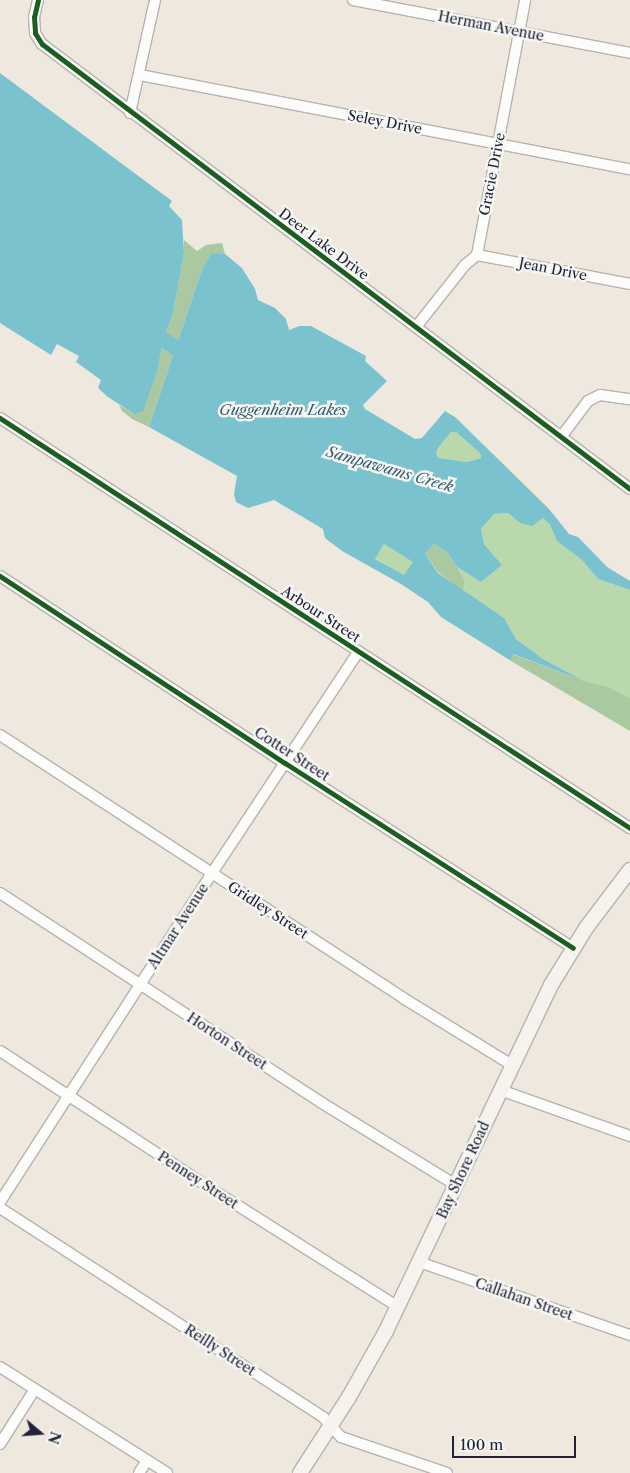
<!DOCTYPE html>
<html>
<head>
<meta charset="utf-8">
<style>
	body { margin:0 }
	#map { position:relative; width:630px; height:1473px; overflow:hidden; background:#eee8de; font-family:"Libre Caslon Text",serif }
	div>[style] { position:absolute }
	.green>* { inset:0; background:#b9d8ab; transform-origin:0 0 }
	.forest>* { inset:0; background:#aac9a1 }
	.water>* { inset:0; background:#7bc2cf }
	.river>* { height:15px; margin:-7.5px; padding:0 7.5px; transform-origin:7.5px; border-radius:7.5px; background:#7bc2cf }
	.roads { filter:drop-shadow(1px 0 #b6b3af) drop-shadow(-1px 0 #b6b3af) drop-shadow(0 1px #b6b3af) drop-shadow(0 -1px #b6b3af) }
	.street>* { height:10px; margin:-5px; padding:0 5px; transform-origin:5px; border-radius:5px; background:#fcfcfa }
	.secondary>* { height:14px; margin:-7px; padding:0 7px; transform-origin:7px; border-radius:7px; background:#f6f3ef }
	.cycleway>* { height:5px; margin:-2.5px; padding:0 2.5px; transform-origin:2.5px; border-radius:2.5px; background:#1b5e20 }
	span { translate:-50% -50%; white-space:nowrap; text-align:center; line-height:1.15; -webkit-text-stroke:5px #f6f6f2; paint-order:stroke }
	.street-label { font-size:14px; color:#22223b }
	.water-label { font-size:15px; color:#325c74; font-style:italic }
	.north { position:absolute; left:15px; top:1408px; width:50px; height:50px; -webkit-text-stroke:4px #f6f6f2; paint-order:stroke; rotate:108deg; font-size:14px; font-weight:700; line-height:20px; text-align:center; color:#22223b }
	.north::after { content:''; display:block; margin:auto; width:18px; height:22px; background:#22223b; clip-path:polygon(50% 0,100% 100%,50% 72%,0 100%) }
	.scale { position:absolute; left:452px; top:1436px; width:124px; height:22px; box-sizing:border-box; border:2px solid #22223b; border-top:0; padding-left:6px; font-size:15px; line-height:18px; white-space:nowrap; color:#22223b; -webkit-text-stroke:4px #f6f6f2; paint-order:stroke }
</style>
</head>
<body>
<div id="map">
	<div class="green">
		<i style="clip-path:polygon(451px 432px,456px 432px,480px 453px,481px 458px,467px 462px,439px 458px,436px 454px,438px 448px)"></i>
		<i style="clip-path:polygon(508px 513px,520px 523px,543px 518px,550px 525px,557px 541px,582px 560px,598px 579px,630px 590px,630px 698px,608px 687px,584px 681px,543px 659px,516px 639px,504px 618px,463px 591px,465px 582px,457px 567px,481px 582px,502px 565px,484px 544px,481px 529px,494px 514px)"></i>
		<i style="left:384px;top:544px;width:35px;height:17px;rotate:31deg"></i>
	</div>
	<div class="forest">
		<i style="clip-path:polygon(184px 240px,197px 251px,206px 245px,222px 243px,225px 254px,212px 254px,202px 269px,149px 427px,132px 419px,122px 411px,119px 405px,134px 414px,158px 369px,163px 339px,173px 314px,184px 253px)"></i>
		<i style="clip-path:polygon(434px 544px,447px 552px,457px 567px,465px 582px,463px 591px,438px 572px,425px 554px)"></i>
		<i style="clip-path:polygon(512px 654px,584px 681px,608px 687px,630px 698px,630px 731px,511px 661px)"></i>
	</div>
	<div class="water">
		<i style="clip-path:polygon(0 73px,172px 201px,169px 206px,182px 220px,184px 253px,173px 314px,163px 339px,158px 369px,143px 411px,134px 414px,108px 397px,98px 388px,101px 380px,76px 362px,79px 356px,57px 344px,51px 355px,0 323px)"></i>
		<i style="clip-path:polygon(evenodd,212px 253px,225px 254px,242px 268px,255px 289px,258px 300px,275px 308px,286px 319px,289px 330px,299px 326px,311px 326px,366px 356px,365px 361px,387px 381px,363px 405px,365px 409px,415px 439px,422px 438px,445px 411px,455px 417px,549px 509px,569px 534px,578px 537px,607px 567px,630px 581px,630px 590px,598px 579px,582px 560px,557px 541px,550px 525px,543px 518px,532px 526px,520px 523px,508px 513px,494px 514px,481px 529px,484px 544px,502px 565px,481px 582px,457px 567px,447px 552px,434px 544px,425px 554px,438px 573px,504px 618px,516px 639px,543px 659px,584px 681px,513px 654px,511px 661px,441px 617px,428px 602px,401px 584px,342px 551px,325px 538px,323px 529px,274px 500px,248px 508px,236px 502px,234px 494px,237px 476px,149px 427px,202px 269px,212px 253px,451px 432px,456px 432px,480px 453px,481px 458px,467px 462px,439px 458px,436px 454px,438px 448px,451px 432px,212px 253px,384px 544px,413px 562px,404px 575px,375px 559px,384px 544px)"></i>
	</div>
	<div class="river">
		<i style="left:147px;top:328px;width:55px;rotate:34.6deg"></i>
	</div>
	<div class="roads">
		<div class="street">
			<i style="left:38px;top:0;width:17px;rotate:103deg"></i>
			<i style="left:34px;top:17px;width:16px;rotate:86deg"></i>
			<i style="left:35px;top:33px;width:13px;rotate:58deg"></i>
			<i style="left:42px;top:44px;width:737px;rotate:37.12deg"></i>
			<i style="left:353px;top:0;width:282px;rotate:10.8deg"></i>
			<i style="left:140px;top:75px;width:499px;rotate:10.9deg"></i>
			<i style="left:130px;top:113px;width:116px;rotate:-77.5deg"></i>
			<i style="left:477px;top:255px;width:156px;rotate:10.7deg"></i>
			<i style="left:416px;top:327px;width:79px;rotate:-51.7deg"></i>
			<i style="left:465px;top:265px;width:16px;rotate:-40deg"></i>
			<i style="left:477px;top:255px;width:259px;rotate:-79.3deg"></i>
			<i style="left:0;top:418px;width:752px;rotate:33.06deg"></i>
			<i style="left:561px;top:437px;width:45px;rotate:-53.1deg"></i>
			<i style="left:588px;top:401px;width:13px;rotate:-27deg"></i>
			<i style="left:600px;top:395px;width:30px;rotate:8deg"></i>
			<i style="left:0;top:576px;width:341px;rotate:33.3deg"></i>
			<i style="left:285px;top:763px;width:342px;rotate:32.7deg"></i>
			<i style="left:0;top:735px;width:481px;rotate:33.1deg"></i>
			<i style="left:403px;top:998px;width:128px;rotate:31.6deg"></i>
			<i style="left:0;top:893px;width:384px;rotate:33.1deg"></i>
			<i style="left:322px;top:1103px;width:157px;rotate:31.5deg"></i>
			<i style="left:0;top:1051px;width:273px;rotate:33.1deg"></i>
			<i style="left:229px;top:1200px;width:200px;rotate:32.3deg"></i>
			<i style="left:500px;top:1090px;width:138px;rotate:19.5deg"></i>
			<i style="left:0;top:1202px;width:391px;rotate:-57.2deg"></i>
			<i style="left:212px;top:873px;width:265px;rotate:-56.5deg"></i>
			<i style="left:0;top:1208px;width:385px;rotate:32.9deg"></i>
			<i style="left:323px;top:1417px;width:27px;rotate:48deg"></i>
			<i style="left:341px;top:1437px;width:112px;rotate:18.8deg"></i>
			<i style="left:419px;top:1262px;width:223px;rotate:19.1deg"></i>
			<i style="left:0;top:1367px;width:198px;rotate:32.4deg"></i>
			<i style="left:0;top:1444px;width:65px;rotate:-57.5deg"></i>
			<i style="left:139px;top:1473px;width:15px;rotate:-58deg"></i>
		</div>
		<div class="secondary">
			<i style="left:300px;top:1473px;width:90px;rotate:-57.2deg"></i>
			<i style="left:349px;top:1397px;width:76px;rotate:-60.7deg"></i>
			<i style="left:386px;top:1331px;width:383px;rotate:-64.5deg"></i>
			<i style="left:551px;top:985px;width:67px;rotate:-58.4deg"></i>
			<i style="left:586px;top:928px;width:73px;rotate:-52.8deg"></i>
		</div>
	</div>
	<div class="cycleway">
		<i style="left:38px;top:0;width:17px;rotate:103deg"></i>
		<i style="left:34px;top:17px;width:16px;rotate:86deg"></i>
		<i style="left:35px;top:33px;width:13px;rotate:58deg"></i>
		<i style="left:42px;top:44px;width:737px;rotate:37.12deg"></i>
		<i style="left:0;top:418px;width:752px;rotate:33.06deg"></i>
		<i style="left:0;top:576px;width:341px;rotate:33.3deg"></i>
		<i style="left:285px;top:763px;width:342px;rotate:32.7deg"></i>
	</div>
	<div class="street-label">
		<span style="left:491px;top:26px;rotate:11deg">Herman Avenue</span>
		<span style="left:385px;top:122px;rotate:11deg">Seley Drive</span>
		<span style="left:492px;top:174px;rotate:-79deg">Gracie Drive</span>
		<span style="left:324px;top:244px;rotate:37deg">Deer Lake Drive</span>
		<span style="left:553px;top:269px;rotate:11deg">Jean Drive</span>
		<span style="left:321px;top:614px;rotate:33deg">Arbour Street</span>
		<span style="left:292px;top:754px;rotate:33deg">Cotter Street</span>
		<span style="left:268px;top:910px;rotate:33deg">Gridley Street</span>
		<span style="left:178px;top:926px;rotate:-57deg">Altmar Avenue</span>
		<span style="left:227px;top:1041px;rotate:33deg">Horton Street</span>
		<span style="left:463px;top:1170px;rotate:-65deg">Bay Shore Road</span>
		<span style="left:198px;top:1180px;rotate:33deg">Penney Street</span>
		<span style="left:524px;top:1299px;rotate:19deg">Callahan Street</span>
		<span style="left:220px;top:1350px;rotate:33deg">Reilly Street</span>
	</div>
	<div class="water-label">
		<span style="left:283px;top:410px">Guggenheim Lakes</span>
		<span style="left:390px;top:469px;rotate:16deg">Sampawams Creek</span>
	</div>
	<div class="north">N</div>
	<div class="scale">100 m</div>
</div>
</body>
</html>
